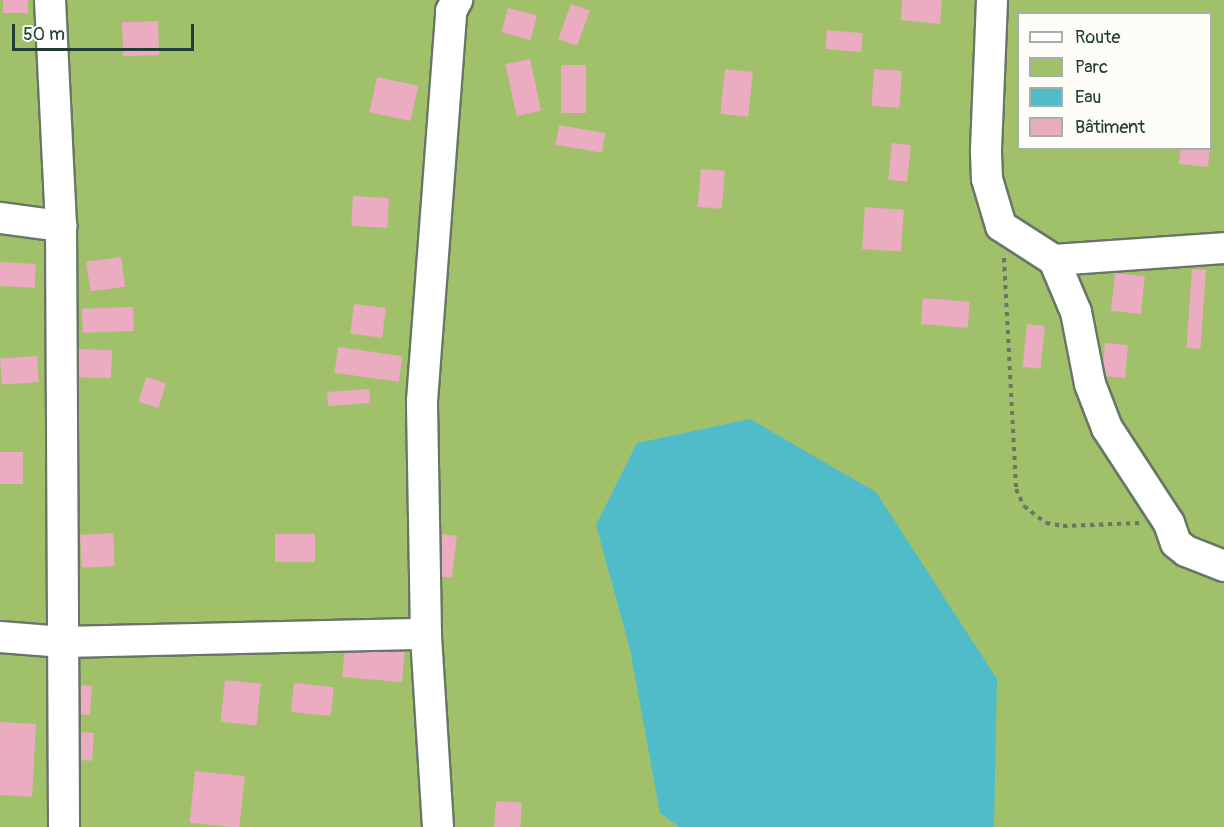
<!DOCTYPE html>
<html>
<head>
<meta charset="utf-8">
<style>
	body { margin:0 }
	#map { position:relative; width:1224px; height:827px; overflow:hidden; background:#efdfc0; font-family:Pangolin,sans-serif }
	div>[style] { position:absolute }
	.green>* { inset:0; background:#a0c16a }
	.water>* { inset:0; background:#50bcca }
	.building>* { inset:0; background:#ebabc1; transform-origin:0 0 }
	.path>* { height:4px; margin-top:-2px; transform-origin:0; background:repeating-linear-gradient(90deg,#687665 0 4.5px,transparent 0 9px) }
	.roads { filter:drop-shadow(2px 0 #687665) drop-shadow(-2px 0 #687665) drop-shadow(0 2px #687665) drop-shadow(0 -2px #687665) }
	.minor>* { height:30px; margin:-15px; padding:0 15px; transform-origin:15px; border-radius:15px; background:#fff }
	span { translate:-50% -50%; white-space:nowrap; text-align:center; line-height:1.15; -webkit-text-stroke:4.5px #fdfcf7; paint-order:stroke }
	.legend { position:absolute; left:1017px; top:12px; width:195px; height:138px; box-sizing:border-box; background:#fdfcf7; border:2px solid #a4b0a9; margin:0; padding:8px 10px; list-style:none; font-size:18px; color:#1f3d34 }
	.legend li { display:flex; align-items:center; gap:12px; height:30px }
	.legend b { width:30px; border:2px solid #a4b0a9 }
	.scale { position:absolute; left:12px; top:24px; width:182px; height:27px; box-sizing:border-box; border:3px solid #1f3d34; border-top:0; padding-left:8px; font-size:18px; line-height:21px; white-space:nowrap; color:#1f3d34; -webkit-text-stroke:4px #fdfcf7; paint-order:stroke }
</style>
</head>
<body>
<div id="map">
	<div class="green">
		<i style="clip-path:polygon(evenodd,0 0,1224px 0,1224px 827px,0 827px,0 0,1018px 14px,1210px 14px,1210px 148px,1018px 148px,1018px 14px)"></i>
	</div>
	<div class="water">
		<i style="clip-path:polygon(750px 419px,876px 492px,997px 679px,994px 827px,679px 827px,660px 813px,630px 649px,596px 525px,637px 443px)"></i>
	</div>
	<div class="building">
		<i style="left:3px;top:0;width:25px;height:13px"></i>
		<i style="clip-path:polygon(902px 0,942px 0,940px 24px,901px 20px)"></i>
		<i style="left:571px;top:4px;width:20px;height:37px;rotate:20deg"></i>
		<i style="left:508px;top:8px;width:30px;height:25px;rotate:15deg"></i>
		<i style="left:158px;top:21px;width:34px;height:36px;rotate:88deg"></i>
		<i style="left:827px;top:30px;width:36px;height:19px;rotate:5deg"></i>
		<i style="left:530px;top:59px;width:53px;height:25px;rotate:78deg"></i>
		<i style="left:561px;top:65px;width:25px;height:48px"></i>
		<i style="left:725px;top:69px;width:28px;height:45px;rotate:6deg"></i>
		<i style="left:874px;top:69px;width:28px;height:37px;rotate:4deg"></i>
		<i style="left:377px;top:77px;width:42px;height:36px;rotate:12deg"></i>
		<i style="left:559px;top:125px;width:47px;height:20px;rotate:10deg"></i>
		<i style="left:892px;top:143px;width:19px;height:37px;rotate:6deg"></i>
		<i style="clip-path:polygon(1181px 148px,1210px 148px,1208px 167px,1179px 164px)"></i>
		<i style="left:701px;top:169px;width:24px;height:38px;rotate:5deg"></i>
		<i style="left:353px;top:196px;width:36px;height:30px;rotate:3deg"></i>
		<i style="left:865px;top:207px;width:39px;height:42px;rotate:4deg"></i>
		<i style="left:121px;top:257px;width:30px;height:35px;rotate:82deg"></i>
		<i style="left:0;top:262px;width:36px;height:24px;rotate:3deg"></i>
		<i style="left:1192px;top:269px;width:14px;height:79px;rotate:4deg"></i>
		<i style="left:1115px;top:273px;width:30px;height:38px;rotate:6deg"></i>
		<i style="left:923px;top:298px;width:47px;height:26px;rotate:5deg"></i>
		<i style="left:354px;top:304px;width:32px;height:30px;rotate:7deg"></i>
		<i style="left:133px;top:307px;width:24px;height:51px;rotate:88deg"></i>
		<i style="left:1027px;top:324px;width:18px;height:43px;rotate:6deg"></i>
		<i style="left:1105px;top:343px;width:23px;height:33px;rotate:5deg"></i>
		<i style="left:338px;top:347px;width:65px;height:26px;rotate:8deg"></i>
		<i style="left:75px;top:349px;width:37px;height:28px;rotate:2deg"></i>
		<i style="left:37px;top:356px;width:26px;height:37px;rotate:86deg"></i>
		<i style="left:146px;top:377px;width:21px;height:26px;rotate:17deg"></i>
		<i style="left:369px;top:389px;width:14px;height:42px;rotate:86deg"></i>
		<i style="left:0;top:452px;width:23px;height:32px"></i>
		<i style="left:113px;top:533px;width:33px;height:33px;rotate:87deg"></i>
		<i style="left:275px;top:534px;width:40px;height:28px"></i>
		<i style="left:440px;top:534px;width:17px;height:42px;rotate:7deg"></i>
		<i style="left:345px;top:645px;width:60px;height:32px;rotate:5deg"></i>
		<i style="left:225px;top:680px;width:36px;height:42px;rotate:6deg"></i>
		<i style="left:294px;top:683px;width:40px;height:29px;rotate:6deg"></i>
		<i style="left:76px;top:685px;width:16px;height:29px;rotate:4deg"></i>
		<i style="left:0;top:722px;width:36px;height:73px;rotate:3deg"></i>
		<i style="left:81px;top:732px;width:13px;height:28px;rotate:4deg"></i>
		<i style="left:195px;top:771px;width:50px;height:52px;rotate:6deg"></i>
		<i style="left:496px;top:801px;width:26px;height:26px;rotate:4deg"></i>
	</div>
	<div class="path">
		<i style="left:1004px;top:258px;width:231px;rotate:87deg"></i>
		<i style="left:1016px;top:489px;width:19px;rotate:65deg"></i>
		<i style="left:1024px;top:506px;width:28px;rotate:38deg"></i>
		<i style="left:1046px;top:523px;width:17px;rotate:10deg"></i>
		<i style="left:1063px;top:526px;width:76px;rotate:-2.3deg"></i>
	</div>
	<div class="roads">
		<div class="minor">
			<i style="left:50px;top:0;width:226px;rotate:87.2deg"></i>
			<i style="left:61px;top:226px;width:601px;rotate:89.71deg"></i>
			<i style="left:992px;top:0;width:152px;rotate:92.3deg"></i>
			<i style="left:986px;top:152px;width:27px;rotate:88deg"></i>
			<i style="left:987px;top:179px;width:49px;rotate:73.4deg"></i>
			<i style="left:1001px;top:226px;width:63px;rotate:32.7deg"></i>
			<i style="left:1054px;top:260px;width:170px;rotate:-4deg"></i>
			<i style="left:0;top:218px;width:62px;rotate:7.5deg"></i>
			<i style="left:1054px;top:260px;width:56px;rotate:67.1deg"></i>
			<i style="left:1076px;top:312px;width:73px;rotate:79deg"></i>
			<i style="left:1090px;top:384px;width:47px;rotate:68.9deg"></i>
			<i style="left:1107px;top:428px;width:113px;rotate:56.9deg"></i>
			<i style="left:1169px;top:523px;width:21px;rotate:71deg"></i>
			<i style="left:1176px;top:543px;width:13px;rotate:39deg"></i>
			<i style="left:1186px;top:551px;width:41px;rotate:21.5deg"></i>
			<i style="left:0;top:637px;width:64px;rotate:4.5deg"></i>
			<i style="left:64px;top:642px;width:362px;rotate:-1.3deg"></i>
			<i style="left:438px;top:827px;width:193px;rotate:-93.6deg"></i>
			<i style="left:426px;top:634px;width:233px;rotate:-91deg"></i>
			<i style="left:422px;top:401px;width:391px;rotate:-85.7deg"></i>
			<i style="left:451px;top:11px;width:13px;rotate:-61deg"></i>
		</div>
	</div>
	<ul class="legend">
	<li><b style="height:8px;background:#fff"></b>Route</li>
	<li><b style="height:16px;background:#a0c16a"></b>Parc</li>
	<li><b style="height:16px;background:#50bcca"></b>Eau</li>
	<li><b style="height:16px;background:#ebabc1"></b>Bâtiment</li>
	</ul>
	<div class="scale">50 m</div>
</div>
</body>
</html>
